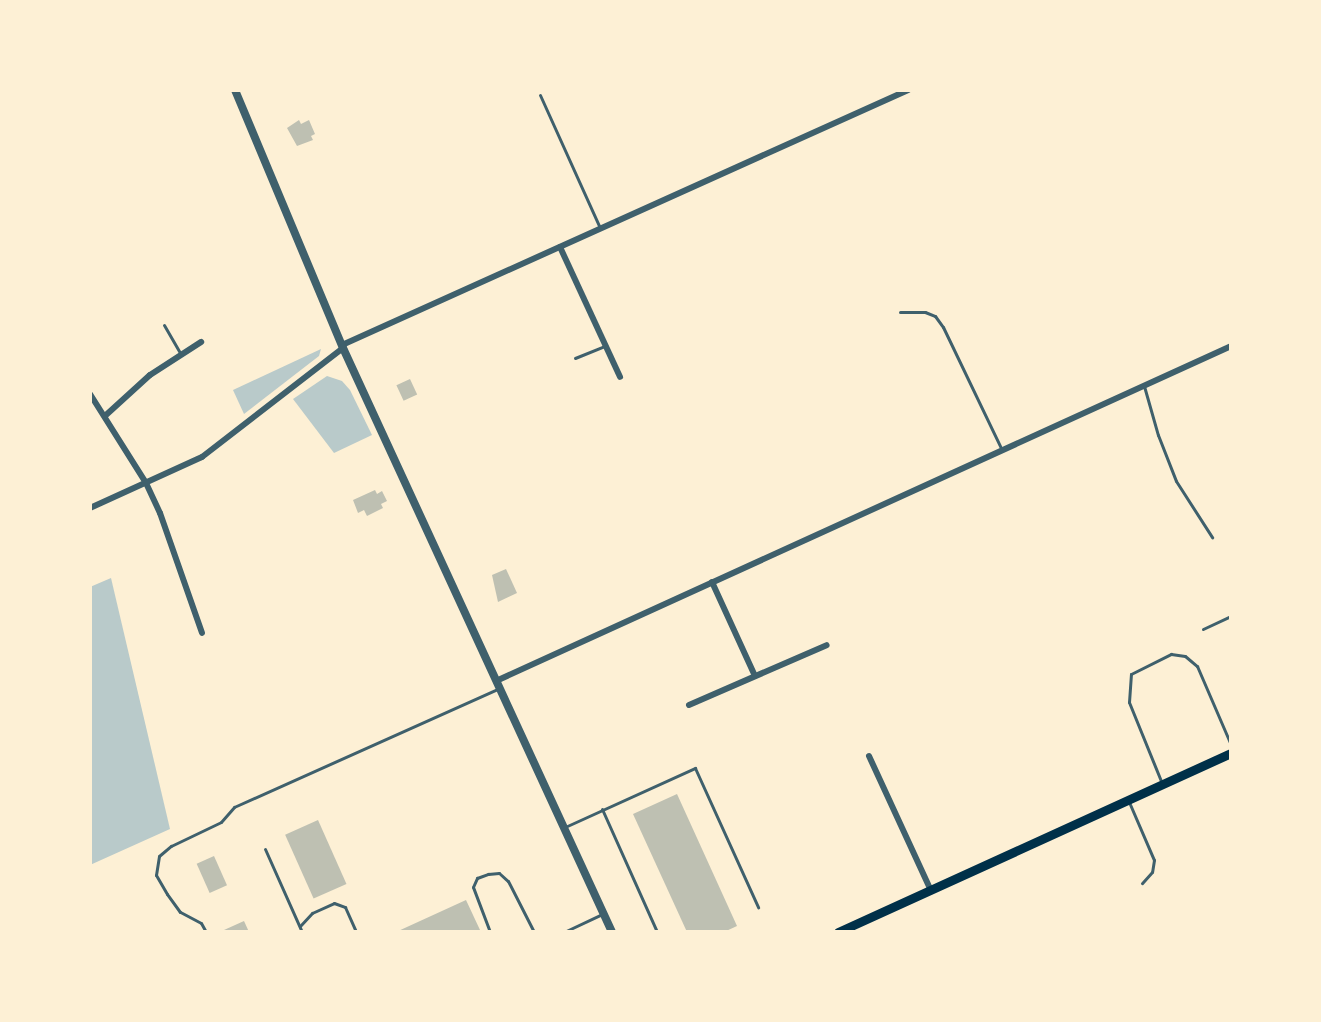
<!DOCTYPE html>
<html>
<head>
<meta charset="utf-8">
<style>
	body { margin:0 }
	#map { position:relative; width:1321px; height:1022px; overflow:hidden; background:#fdf0d5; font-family:Overpass,sans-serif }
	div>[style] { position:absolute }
	.green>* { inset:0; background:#b9caca }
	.building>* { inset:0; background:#bec0b2; transform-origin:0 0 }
	.service>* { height:3px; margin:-1.5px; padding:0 1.5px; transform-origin:1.5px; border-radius:1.5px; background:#3f606c }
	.minor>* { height:6px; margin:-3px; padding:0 3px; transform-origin:3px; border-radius:3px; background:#3f606c }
	.tertiary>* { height:8px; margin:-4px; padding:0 4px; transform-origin:4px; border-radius:4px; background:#3f606c }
	.primary>* { height:9px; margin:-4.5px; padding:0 4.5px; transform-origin:4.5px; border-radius:4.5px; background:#003049 }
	span { translate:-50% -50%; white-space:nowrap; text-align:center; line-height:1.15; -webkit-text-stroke:5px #fdf0d5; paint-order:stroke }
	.frame { position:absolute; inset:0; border:92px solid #fdf0d5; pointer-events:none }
</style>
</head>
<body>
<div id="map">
	<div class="green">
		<i style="clip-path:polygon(321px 349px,319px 356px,244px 414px,233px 390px)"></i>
		<i style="clip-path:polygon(327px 376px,342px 381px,350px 390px,372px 435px,334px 453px,293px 399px)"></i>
		<i style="clip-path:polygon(111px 578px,170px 829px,90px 865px,90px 587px)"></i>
	</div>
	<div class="building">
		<i style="clip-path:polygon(299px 120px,301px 124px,309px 120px,315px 134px,311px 136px,313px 140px,297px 146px,287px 128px)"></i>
		<i style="left:410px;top:379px;width:17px;height:15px;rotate:65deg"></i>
		<i style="clip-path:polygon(375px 490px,377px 494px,382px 491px,387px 501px,381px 504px,383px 508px,367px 516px,364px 510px,358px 513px,353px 500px)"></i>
		<i style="clip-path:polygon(506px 569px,517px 593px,498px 602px,492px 575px)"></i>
		<i style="clip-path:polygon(677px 794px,737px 926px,724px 932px,687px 932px,633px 814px)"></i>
		<i style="left:318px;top:820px;width:70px;height:36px;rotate:66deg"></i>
		<i style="left:214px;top:856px;width:32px;height:19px;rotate:66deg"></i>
		<i style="clip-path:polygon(466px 900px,480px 930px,475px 932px,396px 932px)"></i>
		<i style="clip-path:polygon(244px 921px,249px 932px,225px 932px,224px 930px)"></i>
	</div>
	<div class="service">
		<i style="left:540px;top:95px;width:146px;rotate:65.7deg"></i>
		<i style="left:900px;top:312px;width:25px"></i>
		<i style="left:925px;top:312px;width:11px;rotate:22deg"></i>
		<i style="left:935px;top:316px;width:14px;rotate:54deg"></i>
		<i style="left:943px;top:327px;width:136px;rotate:64.4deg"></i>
		<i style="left:164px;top:325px;width:34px;rotate:60deg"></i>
		<i style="left:575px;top:358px;width:31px;rotate:-22deg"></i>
		<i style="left:1144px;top:386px;width:51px;rotate:74.1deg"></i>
		<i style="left:1158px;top:435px;width:49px;rotate:68.6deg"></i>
		<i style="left:1176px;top:481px;width:67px;rotate:57.3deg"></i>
		<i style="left:1203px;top:629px;width:31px;rotate:-25deg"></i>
		<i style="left:1161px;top:781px;width:85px;rotate:-112.1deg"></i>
		<i style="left:1129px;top:702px;width:28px;rotate:-86deg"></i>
		<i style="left:1131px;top:674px;width:45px;rotate:-26.6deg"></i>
		<i style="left:1171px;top:654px;width:14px;rotate:8deg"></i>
		<i style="left:1185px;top:656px;width:16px;rotate:40deg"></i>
		<i style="left:1197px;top:666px;width:86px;rotate:66.7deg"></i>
		<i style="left:1129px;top:802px;width:63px;rotate:66.7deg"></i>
		<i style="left:1154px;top:860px;width:12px;rotate:99deg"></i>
		<i style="left:1152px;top:872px;width:15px;rotate:132deg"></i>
		<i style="left:602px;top:809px;width:135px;rotate:65.9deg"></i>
		<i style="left:565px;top:827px;width:143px;rotate:-24.4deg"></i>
		<i style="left:695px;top:768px;width:153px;rotate:65.6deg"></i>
		<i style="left:265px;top:849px;width:91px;rotate:66deg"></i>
		<i style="left:300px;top:926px;width:18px;rotate:-47deg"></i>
		<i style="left:312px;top:913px;width:24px;rotate:-24deg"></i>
		<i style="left:334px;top:903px;width:12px;rotate:20deg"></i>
		<i style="left:345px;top:907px;width:27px;rotate:66deg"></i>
		<i style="left:206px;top:932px;width:10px;rotate:-119deg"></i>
		<i style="left:201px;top:923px;width:24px;rotate:-152deg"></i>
		<i style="left:180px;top:912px;width:22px;rotate:-126deg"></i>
		<i style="left:167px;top:894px;width:22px;rotate:-120deg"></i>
		<i style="left:156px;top:875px;width:19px;rotate:-81deg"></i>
		<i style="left:159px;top:856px;width:16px;rotate:-40deg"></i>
		<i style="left:171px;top:846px;width:55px;rotate:-25.6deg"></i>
		<i style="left:221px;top:822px;width:20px;rotate:-49deg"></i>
		<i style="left:234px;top:807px;width:289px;rotate:-24.1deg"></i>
		<i style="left:490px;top:932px;width:48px;rotate:-110.7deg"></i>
		<i style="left:473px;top:887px;width:10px;rotate:-66deg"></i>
		<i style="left:477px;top:878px;width:12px;rotate:-20deg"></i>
		<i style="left:488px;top:874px;width:11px;rotate:-5deg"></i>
		<i style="left:499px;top:873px;width:12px;rotate:42deg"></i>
		<i style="left:508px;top:881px;width:57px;rotate:63deg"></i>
		<i style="left:564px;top:932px;width:42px;rotate:-25.3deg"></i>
	</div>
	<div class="minor">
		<i style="left:560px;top:247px;width:143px;rotate:65.2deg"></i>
		<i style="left:342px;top:345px;width:621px;rotate:-24.25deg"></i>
		<i style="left:90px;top:394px;width:105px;rotate:57.8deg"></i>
		<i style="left:146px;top:483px;width:33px;rotate:65deg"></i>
		<i style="left:160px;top:513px;width:127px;rotate:70.7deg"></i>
		<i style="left:106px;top:415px;width:59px;rotate:-42.3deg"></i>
		<i style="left:150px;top:375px;width:61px;rotate:-32.9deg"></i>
		<i style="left:90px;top:508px;width:123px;rotate:-24.5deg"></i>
		<i style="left:202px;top:457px;width:178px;rotate:-37.7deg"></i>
		<i style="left:712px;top:582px;width:103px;rotate:65.4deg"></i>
		<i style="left:496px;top:681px;width:808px;rotate:-24.5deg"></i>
		<i style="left:689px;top:705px;width:150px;rotate:-23.5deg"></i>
		<i style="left:869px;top:756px;width:149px;rotate:65.3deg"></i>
	</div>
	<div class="tertiary">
		<i style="left:235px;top:90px;width:280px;rotate:67.3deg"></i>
		<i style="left:343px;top:348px;width:643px;rotate:65.27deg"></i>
	</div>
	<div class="primary">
		<i style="left:838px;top:932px;width:432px;rotate:-24.5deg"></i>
	</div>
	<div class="frame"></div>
</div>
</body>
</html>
